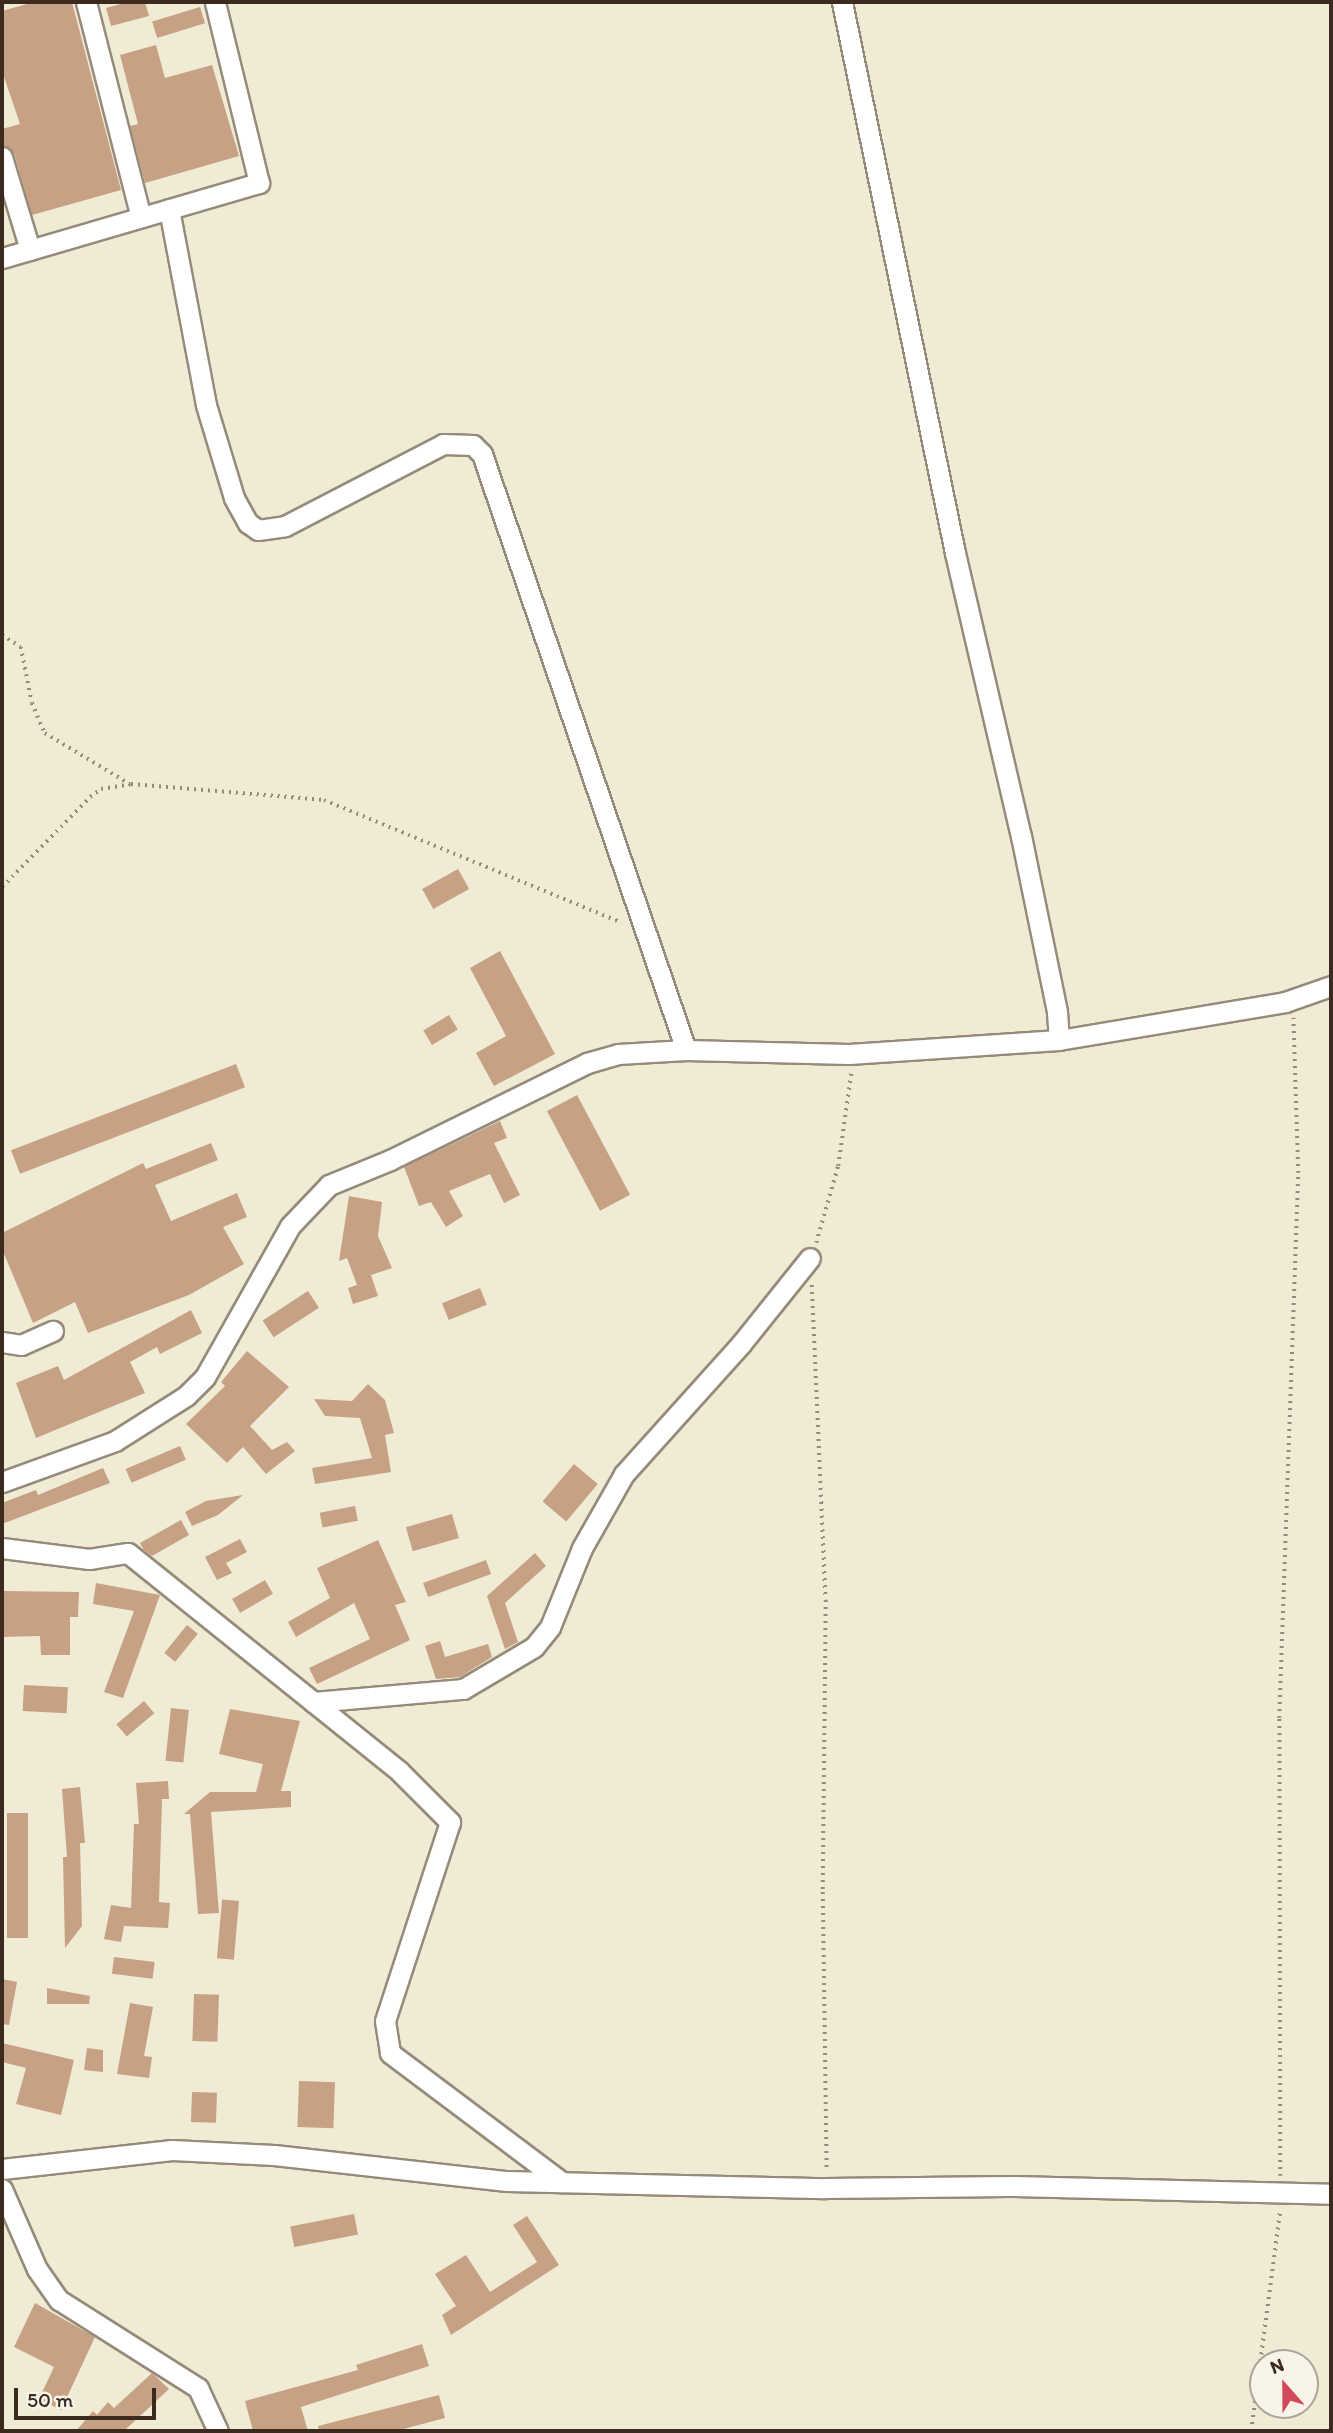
<!DOCTYPE html>
<html>
<head>
<meta charset="utf-8">
<style>
	body { margin:0 }
	#map { position:relative; width:1333px; height:2433px; overflow:hidden; background:#f0ebd5; font-family:Itim,sans-serif }
	div>[style] { position:absolute }
	.building>* { inset:0; background:#c7a183; transform-origin:0 0 }
	.path>* { height:3.5px; margin-top:-1.75px; transform-origin:0; background:repeating-linear-gradient(90deg,#968a7a 0 2px,transparent 0 7px) }
	.roads { filter:drop-shadow(2px 0 #968a7a) drop-shadow(-2px 0 #968a7a) drop-shadow(0 2px #968a7a) drop-shadow(0 -2px #968a7a) }
	.street>* { height:19px; margin:-9.5px; padding:0 9.5px; transform-origin:9.5px; border-radius:9.5px; background:#fff }
	span { translate:-50% -50%; white-space:nowrap; text-align:center; line-height:1.15; -webkit-text-stroke:6px #f7f3e8; paint-order:stroke }
	.frame { position:absolute; inset:0; border:4px solid #3b2a1e; pointer-events:none }
	.north { position:absolute; left:1249px; top:2349px; width:70px; height:70px; box-sizing:border-box; background:#f7f3e8; border:2px solid #aca397; border-radius:50%; rotate:339deg; font-size:19px; font-weight:700; line-height:28px; text-align:center; color:#3b2a1e }
	.north::after { content:''; display:block; margin:auto; width:24px; height:32px; background:#d1495b; clip-path:polygon(50% 0,100% 100%,50% 72%,0 100%) }
	.scale { position:absolute; left:14px; top:2388px; width:142px; height:32px; box-sizing:border-box; border:4px solid #3b2a1e; border-top:0; padding-left:9px; font-size:21px; line-height:24px; white-space:nowrap; color:#3b2a1e; -webkit-text-stroke:5px #f7f3e8; paint-order:stroke }
</style>
</head>
<body>
<div id="map">
	<div class="building">
		<i style="clip-path:polygon(34px 2px,72px 2px,121px 190px,32px 215px,14px 153px,2px 145px,2px 129px,20px 124px,2px 71px,2px 11px)"></i>
		<i style="clip-path:polygon(128px 2px,145px 2px,149px 16px,111px 26px,106px 8px)"></i>
		<i style="left:200px;top:7px;width:17px;height:50px;rotate:73deg"></i>
		<i style="clip-path:polygon(156px 45px,165px 78px,212px 65px,239px 156px,145px 183px,130px 126px,138px 124px,120px 55px)"></i>
		<i style="left:458px;top:869px;width:23px;height:41px;rotate:61deg"></i>
		<i style="clip-path:polygon(500px 951px,555px 1054px,494px 1086px,476px 1053px,506px 1036px,470px 968px)"></i>
		<i style="left:449px;top:1015px;width:17px;height:30px;rotate:59deg"></i>
		<i style="left:236px;top:1064px;width:25px;height:241px;rotate:69deg"></i>
		<i style="left:577px;top:1095px;width:113px;height:34px;rotate:62deg"></i>
		<i style="clip-path:polygon(500px 1121px,507px 1138px,494px 1143px,520px 1195px,504px 1203px,490px 1174px,449px 1191px,463px 1216px,446px 1227px,431px 1202px,419px 1206px,404px 1167px)"></i>
		<i style="clip-path:polygon(211px 1143px,218px 1160px,155px 1185px,171px 1221px,237px 1193px,247px 1217px,223px 1227px,244px 1264px,189px 1295px,88px 1333px,75px 1302px,33px 1323px,2px 1249px,2px 1233px,143px 1163px,146px 1169px)"></i>
		<i style="clip-path:polygon(349px 1196px,382px 1202px,378px 1236px,392px 1268px,371px 1275px,378px 1296px,353px 1304px,348px 1288px,357px 1285px,347px 1258px,339px 1261px)"></i>
		<i style="left:480px;top:1288px;width:18px;height:41px;rotate:68deg"></i>
		<i style="left:308px;top:1291px;width:20px;height:54px;rotate:57deg"></i>
		<i style="clip-path:polygon(191px 1310px,202px 1333px,160px 1354px,157px 1347px,130px 1362px,145px 1393px,36px 1438px,16px 1383px,58px 1366px,64px 1380px)"></i>
		<i style="clip-path:polygon(247px 1351px,289px 1387px,250px 1426px,272px 1450px,287px 1442px,295px 1451px,266px 1474px,243px 1447px,227px 1463px,186px 1424px,225px 1386px,221px 1382px)"></i>
		<i style="clip-path:polygon(368px 1384px,385px 1400px,394px 1433px,385px 1435px,391px 1472px,315px 1484px,312px 1468px,372px 1458px,360px 1418px,325px 1416px,314px 1399px,352px 1401px)"></i>
		<i style="left:180px;top:1446px;width:15px;height:59px;rotate:67deg"></i>
		<i style="left:574px;top:1464px;width:31px;height:49px;rotate:40deg"></i>
		<i style="clip-path:polygon(103px 1468px,110px 1483px,2px 1524px,2px 1503px,36px 1490px,38px 1495px)"></i>
		<i style="clip-path:polygon(243px 1495px,218px 1515px,192px 1526px,185px 1512px,206px 1501px)"></i>
		<i style="left:355px;top:1506px;width:15px;height:36px;rotate:79deg"></i>
		<i style="left:452px;top:1514px;width:25px;height:48px;rotate:74deg"></i>
		<i style="clip-path:polygon(181px 1520px,189px 1535px,152px 1556px,144px 1550px,140px 1543px)"></i>
		<i style="clip-path:polygon(240px 1539px,247px 1552px,226px 1563px,232px 1573px,217px 1580px,205px 1557px)"></i>
		<i style="clip-path:polygon(378px 1540px,406px 1602px,395px 1605px,410px 1640px,317px 1684px,309px 1668px,370px 1639px,354px 1603px,296px 1637px,288px 1622px,330px 1598px,317px 1568px)"></i>
		<i style="clip-path:polygon(535px 1553px,546px 1566px,505px 1603px,518px 1642px,505px 1649px,487px 1596px)"></i>
		<i style="left:486px;top:1560px;width:15px;height:67px;rotate:70deg"></i>
		<i style="left:265px;top:1580px;width:16px;height:38px;rotate:60deg"></i>
		<i style="clip-path:polygon(96px 1583px,160px 1595px,123px 1698px,104px 1692px,134px 1611px,93px 1604px)"></i>
		<i style="clip-path:polygon(2px 1591px,79px 1592px,78px 1617px,70px 1617px,70px 1655px,41px 1655px,40px 1636px,2px 1637px)"></i>
		<i style="left:187px;top:1625px;width:14px;height:36px;rotate:39deg"></i>
		<i style="clip-path:polygon(440px 1641px,445px 1657px,488px 1644px,492px 1657px,460px 1677px,436px 1679px,425px 1646px)"></i>
		<i style="left:24px;top:1685px;width:44px;height:26px;rotate:3deg"></i>
		<i style="left:144px;top:1701px;width:16px;height:36px;rotate:50deg"></i>
		<i style="left:171px;top:1708px;width:18px;height:53px;rotate:6deg"></i>
		<i style="clip-path:polygon(230px 1709px,300px 1721px,281px 1791px,291px 1791px,291px 1807px,211px 1812px,219px 1913px,198px 1914px,190px 1814px,184px 1814px,210px 1792px,256px 1792px,263px 1764px,219px 1754px)"></i>
		<i style="clip-path:polygon(168px 1781px,169px 1799px,162px 1799px,159px 1902px,170px 1903px,168px 1928px,124px 1926px,121px 1942px,104px 1939px,111px 1905px,131px 1908px,134px 1824px,139px 1824px,136px 1783px)"></i>
		<i style="clip-path:polygon(80px 1787px,85px 1843px,80px 1843px,82px 1926px,65px 1948px,63px 1857px,67px 1857px,62px 1789px)"></i>
		<i style="left:7px;top:1813px;width:21px;height:125px"></i>
		<i style="left:239px;top:1901px;width:59px;height:17px;rotate:95deg"></i>
		<i style="left:114px;top:1957px;width:41px;height:17px;rotate:7deg"></i>
		<i style="clip-path:polygon(2px 1979px,17px 1982px,9px 2025px,2px 2024px)"></i>
		<i style="clip-path:polygon(47px 1988px,90px 1996px,89px 2004px,47px 2004px)"></i>
		<i style="left:194px;top:1994px;width:25px;height:47px;rotate:2deg"></i>
		<i style="clip-path:polygon(130px 2003px,153px 2007px,144px 2056px,152px 2057px,149px 2078px,117px 2074px)"></i>
		<i style="clip-path:polygon(2px 2043px,74px 2060px,61px 2115px,16px 2104px,26px 2068px,2px 2062px)"></i>
		<i style="clip-path:polygon(87px 2048px,103px 2050px,103px 2072px,84px 2070px)"></i>
		<i style="left:299px;top:2081px;width:36px;height:46px;rotate:2deg"></i>
		<i style="left:192px;top:2092px;width:25px;height:30px;rotate:2deg"></i>
		<i style="left:354px;top:2214px;width:21px;height:65px;rotate:79deg"></i>
		<i style="clip-path:polygon(527px 2216px,559px 2265px,451px 2335px,442px 2315px,456px 2306px,435px 2274px,466px 2255px,490px 2292px,537px 2262px,513px 2225px)"></i>
		<i style="clip-path:polygon(35px 2303px,95px 2337px,61px 2410px,39px 2399px,54px 2367px,14px 2347px)"></i>
		<i style="clip-path:polygon(422px 2344px,429px 2366px,301px 2407px,308px 2431px,253px 2431px,245px 2401px,358px 2370px,356px 2365px)"></i>
		<i style="clip-path:polygon(152px 2373px,169px 2389px,124px 2431px,76px 2431px,93px 2411px,97px 2415px,108px 2402px,114px 2408px)"></i>
		<i style="clip-path:polygon(439px 2395px,445px 2418px,396px 2431px,319px 2431px,318px 2426px)"></i>
	</div>
	<div class="path">
		<i style="left:2px;top:635px;width:22px;rotate:32deg"></i>
		<i style="left:21px;top:647px;width:57px;rotate:78.9deg"></i>
		<i style="left:32px;top:703px;width:33px;rotate:67deg"></i>
		<i style="left:45px;top:733px;width:99px;rotate:31deg"></i>
		<i style="left:2px;top:887px;width:126px;rotate:-45.6deg"></i>
		<i style="left:90px;top:797px;width:14px;rotate:-36deg"></i>
		<i style="left:101px;top:789px;width:30px;rotate:-9deg"></i>
		<i style="left:131px;top:784px;width:194px;rotate:4.7deg"></i>
		<i style="left:324px;top:800px;width:322px;rotate:22.4deg"></i>
		<i style="left:816px;top:1243px;width:80px;rotate:-74.1deg"></i>
		<i style="left:838px;top:1166px;width:94px;rotate:-82deg"></i>
		<i style="left:812px;top:1285px;width:315px;rotate:87.5deg"></i>
		<i style="left:826px;top:1600px;width:292px;rotate:90.6deg"></i>
		<i style="left:823px;top:1892px;width:277px;rotate:89.2deg"></i>
		<i style="left:1280px;top:2176px;width:458px;rotate:-90.1deg"></i>
		<i style="left:1279px;top:1718px;width:545px;rotate:-88deg"></i>
		<i style="left:1298px;top:1173px;width:155px;rotate:-91.8deg"></i>
		<i style="left:1251px;top:2431px;width:222px;rotate:-82.5deg"></i>
	</div>
	<div class="roads">
		<div class="street">
			<i style="left:86px;top:2px;width:222px;rotate:75.7deg"></i>
			<i style="left:842px;top:2px;width:562px;rotate:78.41deg"></i>
			<i style="left:955px;top:553px;width:291px;rotate:76.9deg"></i>
			<i style="left:1021px;top:836px;width:180px;rotate:78.4deg"></i>
			<i style="left:1057px;top:1012px;width:28px;rotate:86deg"></i>
			<i style="left:2px;top:157px;width:97px;rotate:73.2deg"></i>
			<i style="left:169px;top:209px;width:199px;rotate:79.3deg"></i>
			<i style="left:206px;top:405px;width:97px;rotate:73.2deg"></i>
			<i style="left:234px;top:498px;width:29px;rotate:61deg"></i>
			<i style="left:248px;top:523px;width:12px;rotate:35deg"></i>
			<i style="left:258px;top:530px;width:27px;rotate:-8deg"></i>
			<i style="left:285px;top:526px;width:178px;rotate:-27.4deg"></i>
			<i style="left:443px;top:444px;width:30px;rotate:2deg"></i>
			<i style="left:473px;top:445px;width:13px;rotate:45deg"></i>
			<i style="left:482px;top:454px;width:630px;rotate:71.1deg"></i>
			<i style="left:2px;top:258px;width:268px;rotate:-16.3deg"></i>
			<i style="left:259px;top:183px;width:186px;rotate:-103.7deg"></i>
			<i style="left:2px;top:1342px;width:19px;rotate:9deg"></i>
			<i style="left:21px;top:1345px;width:35px;rotate:-24deg"></i>
			<i style="left:2px;top:1482px;width:120px;rotate:-19.9deg"></i>
			<i style="left:115px;top:1441px;width:84px;rotate:-32.4deg"></i>
			<i style="left:186px;top:1396px;width:27px;rotate:-45deg"></i>
			<i style="left:205px;top:1377px;width:173px;rotate:-60.6deg"></i>
			<i style="left:290px;top:1226px;width:57px;rotate:-46.4deg"></i>
			<i style="left:329px;top:1185px;width:66px;rotate:-22.3deg"></i>
			<i style="left:390px;top:1160px;width:220px;rotate:-26.2deg"></i>
			<i style="left:587px;top:1063px;width:32px;rotate:-16deg"></i>
			<i style="left:618px;top:1054px;width:68px;rotate:-3.4deg"></i>
			<i style="left:686px;top:1050px;width:163px;rotate:1.4deg"></i>
			<i style="left:849px;top:1054px;width:210px;rotate:-3.8deg"></i>
			<i style="left:1059px;top:1040px;width:229px;rotate:-9.5deg"></i>
			<i style="left:1285px;top:1002px;width:49px;rotate:-19.2deg"></i>
			<i style="left:2px;top:1548px;width:88px;rotate:7.2deg"></i>
			<i style="left:89px;top:1559px;width:39px;rotate:-9deg"></i>
			<i style="left:128px;top:1553px;width:349px;rotate:38.8deg"></i>
			<i style="left:400px;top:1772px;width:71px;rotate:45deg"></i>
			<i style="left:450px;top:1822px;width:209px;rotate:108.1deg"></i>
			<i style="left:385px;top:2021px;width:32px;rotate:81deg"></i>
			<i style="left:390px;top:2053px;width:215px;rotate:36.9deg"></i>
			<i style="left:313px;top:1702px;width:151px;rotate:-5deg"></i>
			<i style="left:463px;top:1689px;width:82px;rotate:-30.6deg"></i>
			<i style="left:534px;top:1647px;width:26px;rotate:-51deg"></i>
			<i style="left:550px;top:1627px;width:85px;rotate:-67.9deg"></i>
			<i style="left:582px;top:1548px;width:85px;rotate:-60.4deg"></i>
			<i style="left:624px;top:1474px;width:175px;rotate:-48deg"></i>
			<i style="left:741px;top:1344px;width:110px;rotate:-51.3deg"></i>
			<i style="left:2px;top:2169px;width:171px;rotate:-6.4deg"></i>
			<i style="left:172px;top:2150px;width:102px;rotate:2.8deg"></i>
			<i style="left:274px;top:2155px;width:234px;rotate:6.4deg"></i>
			<i style="left:507px;top:2181px;width:319px;rotate:1.3deg"></i>
			<i style="left:826px;top:2188px;width:188px;rotate:-0.6deg"></i>
			<i style="left:1014px;top:2186px;width:317px;rotate:1.4deg"></i>
			<i style="left:2px;top:2189px;width:87px;rotate:66.4deg"></i>
			<i style="left:37px;top:2269px;width:38px;rotate:55deg"></i>
			<i style="left:59px;top:2300px;width:165px;rotate:32.3deg"></i>
			<i style="left:198px;top:2388px;width:47px;rotate:65.1deg"></i>
		</div>
	</div>
	<div class="frame"></div>
	<div class="north">N</div>
	<div class="scale">50 m</div>
</div>
</body>
</html>
